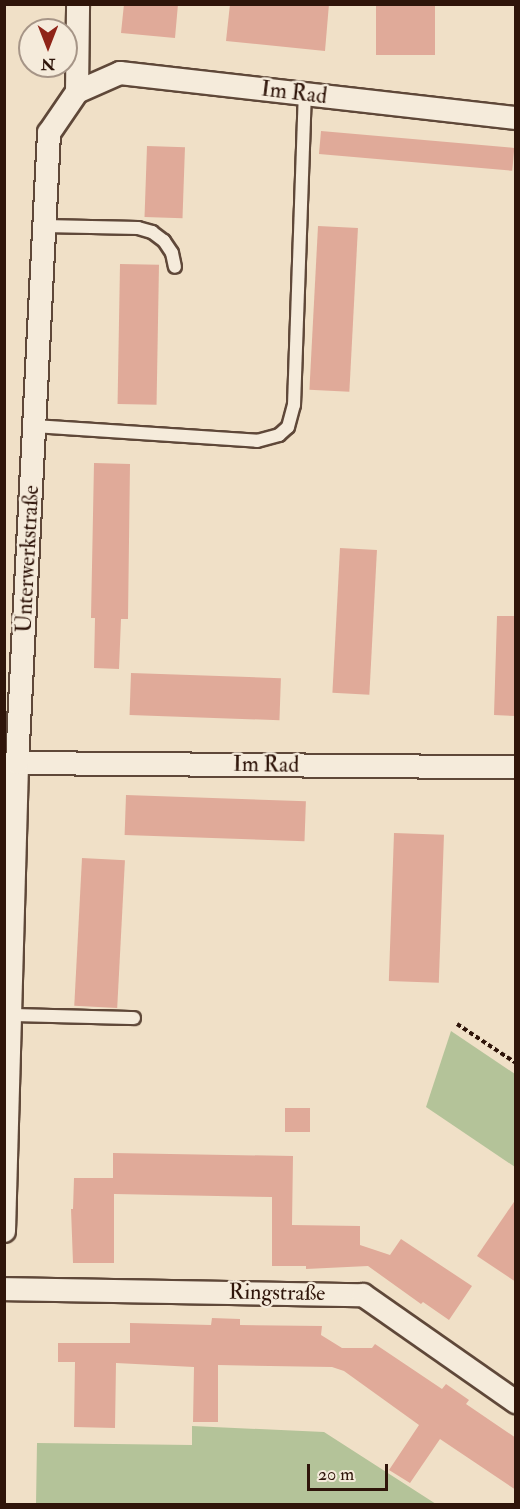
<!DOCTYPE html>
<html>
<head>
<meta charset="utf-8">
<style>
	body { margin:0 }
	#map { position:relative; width:520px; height:1509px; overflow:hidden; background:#f0e0c7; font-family:"IM FELL Double Pica",serif }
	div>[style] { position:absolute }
	.green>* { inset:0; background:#b4c399 }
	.building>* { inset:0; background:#e0aa99; transform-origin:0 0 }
	.path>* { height:4px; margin-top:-2px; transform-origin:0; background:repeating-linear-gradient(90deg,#2f150a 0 4.5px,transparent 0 7.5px) }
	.roads { filter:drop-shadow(2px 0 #5f4839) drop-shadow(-2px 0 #5f4839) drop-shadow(0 2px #5f4839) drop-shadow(0 -2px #5f4839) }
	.service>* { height:12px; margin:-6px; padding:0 6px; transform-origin:6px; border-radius:6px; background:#f5ebdb }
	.minor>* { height:22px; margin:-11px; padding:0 11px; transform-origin:11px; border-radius:11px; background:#f5ebdb }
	span { translate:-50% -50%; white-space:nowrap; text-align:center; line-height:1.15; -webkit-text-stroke:5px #f5ebdb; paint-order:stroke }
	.street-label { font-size:22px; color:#2f150a }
	.frame { position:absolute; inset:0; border:6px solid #2f150a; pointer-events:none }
	.north { position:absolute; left:18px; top:18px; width:60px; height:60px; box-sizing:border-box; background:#f5ebdb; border:2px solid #a69587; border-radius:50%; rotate:180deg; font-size:16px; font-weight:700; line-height:24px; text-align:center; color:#2f150a }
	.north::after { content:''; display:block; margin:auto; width:21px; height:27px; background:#8f2418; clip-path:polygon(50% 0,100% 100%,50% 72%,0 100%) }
	.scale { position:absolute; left:307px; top:1464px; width:81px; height:27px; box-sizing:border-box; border:3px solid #2f150a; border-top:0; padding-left:8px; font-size:18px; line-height:21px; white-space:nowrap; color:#2f150a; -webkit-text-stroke:4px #f5ebdb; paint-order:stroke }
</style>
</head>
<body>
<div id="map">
	<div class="green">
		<i style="clip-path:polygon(451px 1031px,515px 1074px,515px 1167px,426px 1107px)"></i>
		<i style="clip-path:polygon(192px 1426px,324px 1432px,436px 1504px,36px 1504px,37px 1443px,192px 1445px)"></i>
	</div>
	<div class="building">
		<i style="clip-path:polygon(124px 4px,178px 4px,175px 38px,121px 33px)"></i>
		<i style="clip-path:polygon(230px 4px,329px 4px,325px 51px,226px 41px)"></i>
		<i style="left:376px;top:4px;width:59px;height:51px"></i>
		<i style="left:321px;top:131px;width:194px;height:23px;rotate:5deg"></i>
		<i style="left:147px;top:146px;width:38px;height:71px;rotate:2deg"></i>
		<i style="left:318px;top:226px;width:40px;height:164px;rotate:3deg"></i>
		<i style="left:120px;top:264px;width:39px;height:140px;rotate:1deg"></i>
		<i style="clip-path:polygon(94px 463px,130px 464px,128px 619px,121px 619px,119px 669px,94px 668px,95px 618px,91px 618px)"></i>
		<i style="left:340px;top:548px;width:37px;height:145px;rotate:3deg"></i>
		<i style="clip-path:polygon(497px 616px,516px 616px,516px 716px,494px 715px)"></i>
		<i style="left:131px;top:673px;width:150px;height:42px;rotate:2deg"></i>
		<i style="left:126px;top:795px;width:180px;height:40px;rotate:2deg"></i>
		<i style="left:394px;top:833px;width:50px;height:148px;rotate:2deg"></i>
		<i style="left:82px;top:858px;width:43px;height:148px;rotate:3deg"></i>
		<i style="left:285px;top:1108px;width:25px;height:24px"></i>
		<i style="clip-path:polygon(113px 1153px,293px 1156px,292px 1225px,360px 1226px,360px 1245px,390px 1255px,401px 1239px,472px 1286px,449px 1320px,423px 1302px,421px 1304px,368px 1266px,306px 1269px,306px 1266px,272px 1266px,272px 1197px,114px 1194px,114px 1263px,73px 1263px,71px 1209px,73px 1209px,74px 1178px,113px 1178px)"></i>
		<i style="clip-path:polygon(516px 1199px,516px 1282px,477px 1256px)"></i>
		<i style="clip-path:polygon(212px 1318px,240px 1319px,240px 1325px,322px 1326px,321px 1335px,342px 1348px,372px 1348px,375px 1344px,442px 1389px,446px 1384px,469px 1400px,466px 1404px,516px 1438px,516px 1490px,440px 1439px,410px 1483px,389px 1470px,419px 1425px,344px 1371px,332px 1367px,218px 1365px,218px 1422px,193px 1422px,194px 1367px,116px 1363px,115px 1428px,74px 1427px,75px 1362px,58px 1362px,58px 1343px,130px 1343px,130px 1323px,211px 1325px)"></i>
	</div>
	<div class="path">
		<i style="left:457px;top:1024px;width:71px;rotate:33.5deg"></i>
	</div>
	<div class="roads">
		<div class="service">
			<i style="left:44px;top:226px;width:94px;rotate:1.2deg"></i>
			<i style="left:138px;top:228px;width:15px;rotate:16deg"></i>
			<i style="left:152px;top:232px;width:15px;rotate:37deg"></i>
			<i style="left:164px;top:241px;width:14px;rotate:56deg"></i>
			<i style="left:172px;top:253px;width:14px;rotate:78deg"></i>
			<i style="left:34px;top:426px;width:224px;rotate:3.8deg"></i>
			<i style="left:257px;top:441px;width:23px;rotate:-15deg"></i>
			<i style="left:279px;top:435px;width:12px;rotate:-42deg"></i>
			<i style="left:288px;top:427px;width:23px;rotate:-75deg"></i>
			<i style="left:294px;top:405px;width:311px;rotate:-88deg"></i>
			<i style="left:10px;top:1015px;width:124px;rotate:1.4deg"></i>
		</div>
		<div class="minor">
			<i style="left:77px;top:92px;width:47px;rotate:-23.8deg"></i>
			<i style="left:120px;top:73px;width:399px;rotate:6.5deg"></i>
			<i style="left:17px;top:763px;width:499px;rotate:0.5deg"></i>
			<i style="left:4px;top:1231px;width:468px;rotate:-88.4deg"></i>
			<i style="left:17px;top:763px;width:631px;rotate:-87.09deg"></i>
			<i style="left:49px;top:133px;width:50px;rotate:-55.7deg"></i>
			<i style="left:77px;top:92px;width:88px;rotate:-89.3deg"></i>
			<i style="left:4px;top:1289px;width:359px;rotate:1deg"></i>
			<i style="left:363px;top:1295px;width:187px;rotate:35deg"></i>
		</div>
	</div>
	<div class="street-label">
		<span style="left:294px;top:93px;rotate:7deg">Im Rad</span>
		<span style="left:28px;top:559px;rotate:-87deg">Unterwerkstraße</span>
		<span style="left:266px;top:765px;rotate:1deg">Im Rad</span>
		<span style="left:277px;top:1293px;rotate:1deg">Ringstraße</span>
	</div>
	<div class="frame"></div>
	<div class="north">N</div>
	<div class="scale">20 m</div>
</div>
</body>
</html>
